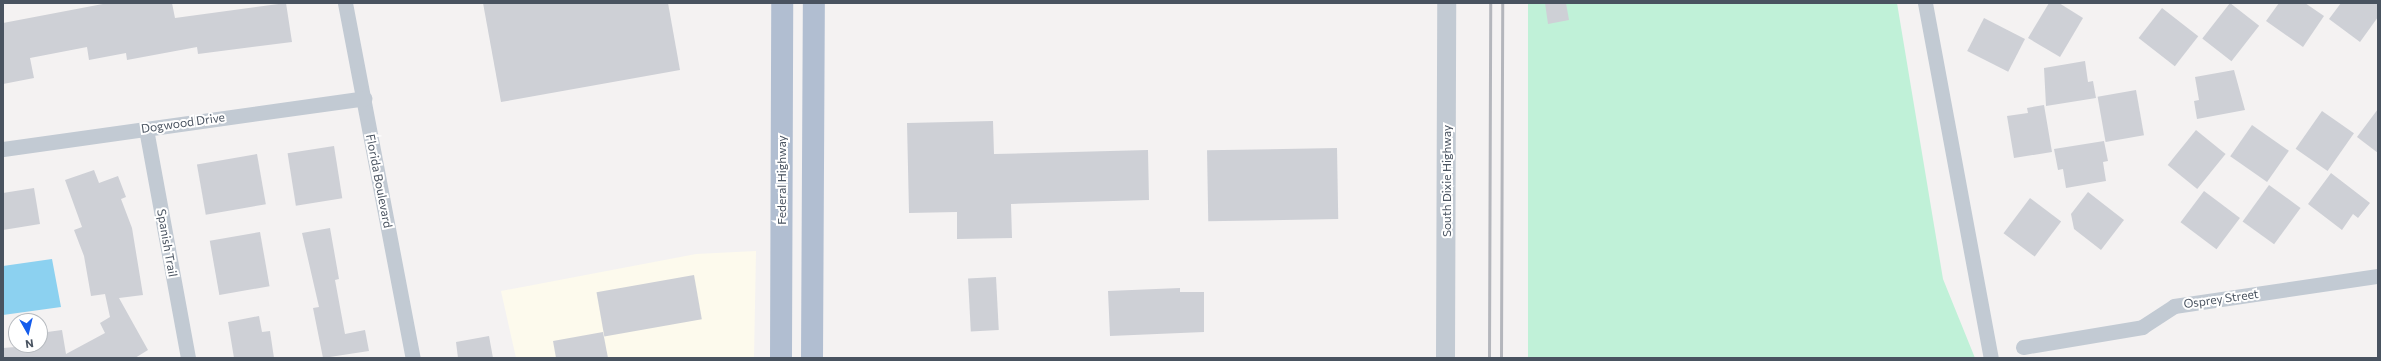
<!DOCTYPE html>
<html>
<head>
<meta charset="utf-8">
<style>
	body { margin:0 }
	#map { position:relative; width:2381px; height:361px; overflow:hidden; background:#f4f2f2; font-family:Commissioner,sans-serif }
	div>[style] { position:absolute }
	.commercial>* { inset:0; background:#fdfaed }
	.green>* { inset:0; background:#c0f1d8 }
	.water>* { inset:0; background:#8cd1f0 }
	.building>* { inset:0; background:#ced0d6; transform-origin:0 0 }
	.minor>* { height:15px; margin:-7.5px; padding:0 7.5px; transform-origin:7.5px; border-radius:7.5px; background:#c2cad3 }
	.tertiary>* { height:19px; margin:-9.5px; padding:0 9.5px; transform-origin:9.5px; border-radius:9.5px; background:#c2cad3 }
	.primary>* { height:22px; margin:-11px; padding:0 11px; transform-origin:11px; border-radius:11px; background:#b1bed1 }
	.rail>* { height:3px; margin:-1.5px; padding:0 1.5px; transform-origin:1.5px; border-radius:1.5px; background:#b4b6bc }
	span { translate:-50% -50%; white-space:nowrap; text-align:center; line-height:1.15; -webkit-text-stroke:4px #fff; paint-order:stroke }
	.street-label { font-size:12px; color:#495360 }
	.frame { position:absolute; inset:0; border:4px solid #495360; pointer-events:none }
	.north { position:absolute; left:8px; top:313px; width:40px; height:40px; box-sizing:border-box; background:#fff; border:1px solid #b6babf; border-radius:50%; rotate:172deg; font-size:11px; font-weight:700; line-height:16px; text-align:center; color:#495360 }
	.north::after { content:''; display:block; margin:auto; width:14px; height:18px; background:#145cec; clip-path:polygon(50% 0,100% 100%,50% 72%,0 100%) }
</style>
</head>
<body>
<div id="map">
	<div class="commercial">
		<i style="clip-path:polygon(756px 251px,754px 358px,516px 358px,501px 291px,696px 254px)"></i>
	</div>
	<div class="green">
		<i style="clip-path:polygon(1528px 3px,1897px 3px,1943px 279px,1975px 358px,1528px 358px)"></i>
	</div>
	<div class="water">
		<i style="clip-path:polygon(52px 259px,61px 307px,3px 315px,3px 266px)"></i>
	</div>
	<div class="building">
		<i style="clip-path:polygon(108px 3px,172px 3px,175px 18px,286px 3px,292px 42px,198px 54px,197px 47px,127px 60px,126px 53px,89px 60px,87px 47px,30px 58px,34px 78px,3px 84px,3px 23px)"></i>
		<i style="clip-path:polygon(483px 3px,668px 3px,680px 70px,501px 102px)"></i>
		<i style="clip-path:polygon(1545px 3px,1566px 3px,1569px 20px,1548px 24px)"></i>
		<i style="clip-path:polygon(2049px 3px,2059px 3px,2083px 18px,2060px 57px,2028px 38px)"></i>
		<i style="left:2230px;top:3px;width:37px;height:45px;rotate:38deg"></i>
		<i style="clip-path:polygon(2279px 3px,2305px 3px,2324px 16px,2303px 47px,2266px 21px)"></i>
		<i style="clip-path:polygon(2341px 3px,2378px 3px,2378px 17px,2360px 42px,2329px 19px)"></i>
		<i style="left:2162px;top:8px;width:46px;height:38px;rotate:38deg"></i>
		<i style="left:1984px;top:18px;width:46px;height:37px;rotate:27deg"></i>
		<i style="clip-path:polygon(2085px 61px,2088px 82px,2093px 81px,2096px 98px,2046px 106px,2044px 68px)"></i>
		<i style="clip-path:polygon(2234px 70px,2245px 110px,2197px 119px,2194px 101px,2199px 100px,2195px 77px)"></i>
		<i style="left:2136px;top:90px;width:46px;height:39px;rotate:80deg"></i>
		<i style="clip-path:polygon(2044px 105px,2052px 152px,2014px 158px,2007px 116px,2028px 113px,2027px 108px)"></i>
		<i style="clip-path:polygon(2378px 109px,2378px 153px,2357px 137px)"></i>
		<i style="left:2322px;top:111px;width:39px;height:46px;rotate:35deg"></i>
		<i style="clip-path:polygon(993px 121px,994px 154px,1148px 150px,1149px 200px,1011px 204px,1012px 238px,957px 239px,957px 212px,909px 213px,907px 123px)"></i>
		<i style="left:2252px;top:125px;width:45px;height:38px;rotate:35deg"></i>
		<i style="left:2196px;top:130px;width:38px;height:45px;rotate:39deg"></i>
		<i style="clip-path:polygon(2104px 141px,2108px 161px,2103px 162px,2106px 181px,2066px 188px,2063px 169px,2058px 170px,2054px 149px)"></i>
		<i style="left:334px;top:146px;width:53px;height:47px;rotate:81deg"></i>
		<i style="left:1337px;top:148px;width:71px;height:130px;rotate:89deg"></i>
		<i style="left:257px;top:154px;width:51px;height:61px;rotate:80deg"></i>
		<i style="clip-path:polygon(94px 170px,99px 183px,118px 176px,126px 197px,121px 199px,132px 228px,143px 295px,119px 298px,148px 350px,135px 358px,3px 358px,3px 348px,40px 345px,40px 333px,62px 330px,66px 354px,105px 333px,100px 323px,110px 317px,105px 294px,91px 296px,84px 256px,74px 230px,82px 227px,65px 180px)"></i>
		<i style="clip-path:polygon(2331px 173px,2370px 203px,2358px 218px,2353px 214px,2342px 230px,2308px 204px)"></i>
		<i style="left:2269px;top:185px;width:39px;height:45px;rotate:36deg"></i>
		<i style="clip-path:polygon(34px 188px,40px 224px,3px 230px,3px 193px)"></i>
		<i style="left:2204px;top:191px;width:45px;height:39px;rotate:37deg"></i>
		<i style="clip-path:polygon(2088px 192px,2124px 220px,2101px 250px,2074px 229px,2071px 214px)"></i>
		<i style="left:2030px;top:198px;width:39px;height:44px;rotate:37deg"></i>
		<i style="clip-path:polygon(330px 228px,339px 279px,335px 280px,345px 334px,365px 330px,369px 351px,323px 358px,313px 308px,319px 307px,302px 233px)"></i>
		<i style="left:260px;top:232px;width:55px;height:51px;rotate:80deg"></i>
		<i style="left:694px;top:275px;width:45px;height:99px;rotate:80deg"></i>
		<i style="left:996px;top:277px;width:53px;height:28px;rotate:87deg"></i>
		<i style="clip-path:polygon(1180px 288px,1180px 292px,1204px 292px,1204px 332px,1110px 336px,1108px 291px)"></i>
		<i style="clip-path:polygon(259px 316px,262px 332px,270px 331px,274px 358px,234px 358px,228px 322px)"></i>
		<i style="clip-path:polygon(603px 332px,608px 358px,556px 358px,553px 341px)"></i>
		<i style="clip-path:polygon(489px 336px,493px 358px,458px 358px,456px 342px)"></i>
	</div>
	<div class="minor">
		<i style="left:345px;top:3px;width:361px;rotate:79.2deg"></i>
		<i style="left:1925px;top:3px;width:361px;rotate:79.5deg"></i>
		<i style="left:146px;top:129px;width:233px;rotate:79.6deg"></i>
		<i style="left:3px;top:149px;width:365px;rotate:-8deg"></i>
		<i style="left:2023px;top:347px;width:121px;rotate:-9.5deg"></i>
		<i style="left:2142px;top:327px;width:38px;rotate:-33deg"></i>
		<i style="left:2174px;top:306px;width:206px;rotate:-8.4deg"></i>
	</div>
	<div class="tertiary">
		<i style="left:1445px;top:358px;width:355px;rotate:-89.8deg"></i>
	</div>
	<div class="primary">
		<i style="left:781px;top:358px;width:355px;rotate:-89.8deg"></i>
		<i style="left:812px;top:358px;width:355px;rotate:-89.7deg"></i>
	</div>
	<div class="rail">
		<i style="left:1489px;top:358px;width:355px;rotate:-89.8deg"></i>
		<i style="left:1501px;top:358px;width:355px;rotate:-89.8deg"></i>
	</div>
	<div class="street-label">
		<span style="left:183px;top:123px;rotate:-8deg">Dogwood Drive</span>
		<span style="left:782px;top:180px;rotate:-90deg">Federal Highway</span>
		<span style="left:379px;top:181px;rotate:79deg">Florida Boulevard</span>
		<span style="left:1447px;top:181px;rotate:-90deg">South Dixie Highway</span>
		<span style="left:167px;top:243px;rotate:80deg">Spanish Trail</span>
		<span style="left:2221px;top:299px;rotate:-8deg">Osprey Street</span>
	</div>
	<div class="frame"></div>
	<div class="north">N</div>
</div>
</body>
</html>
